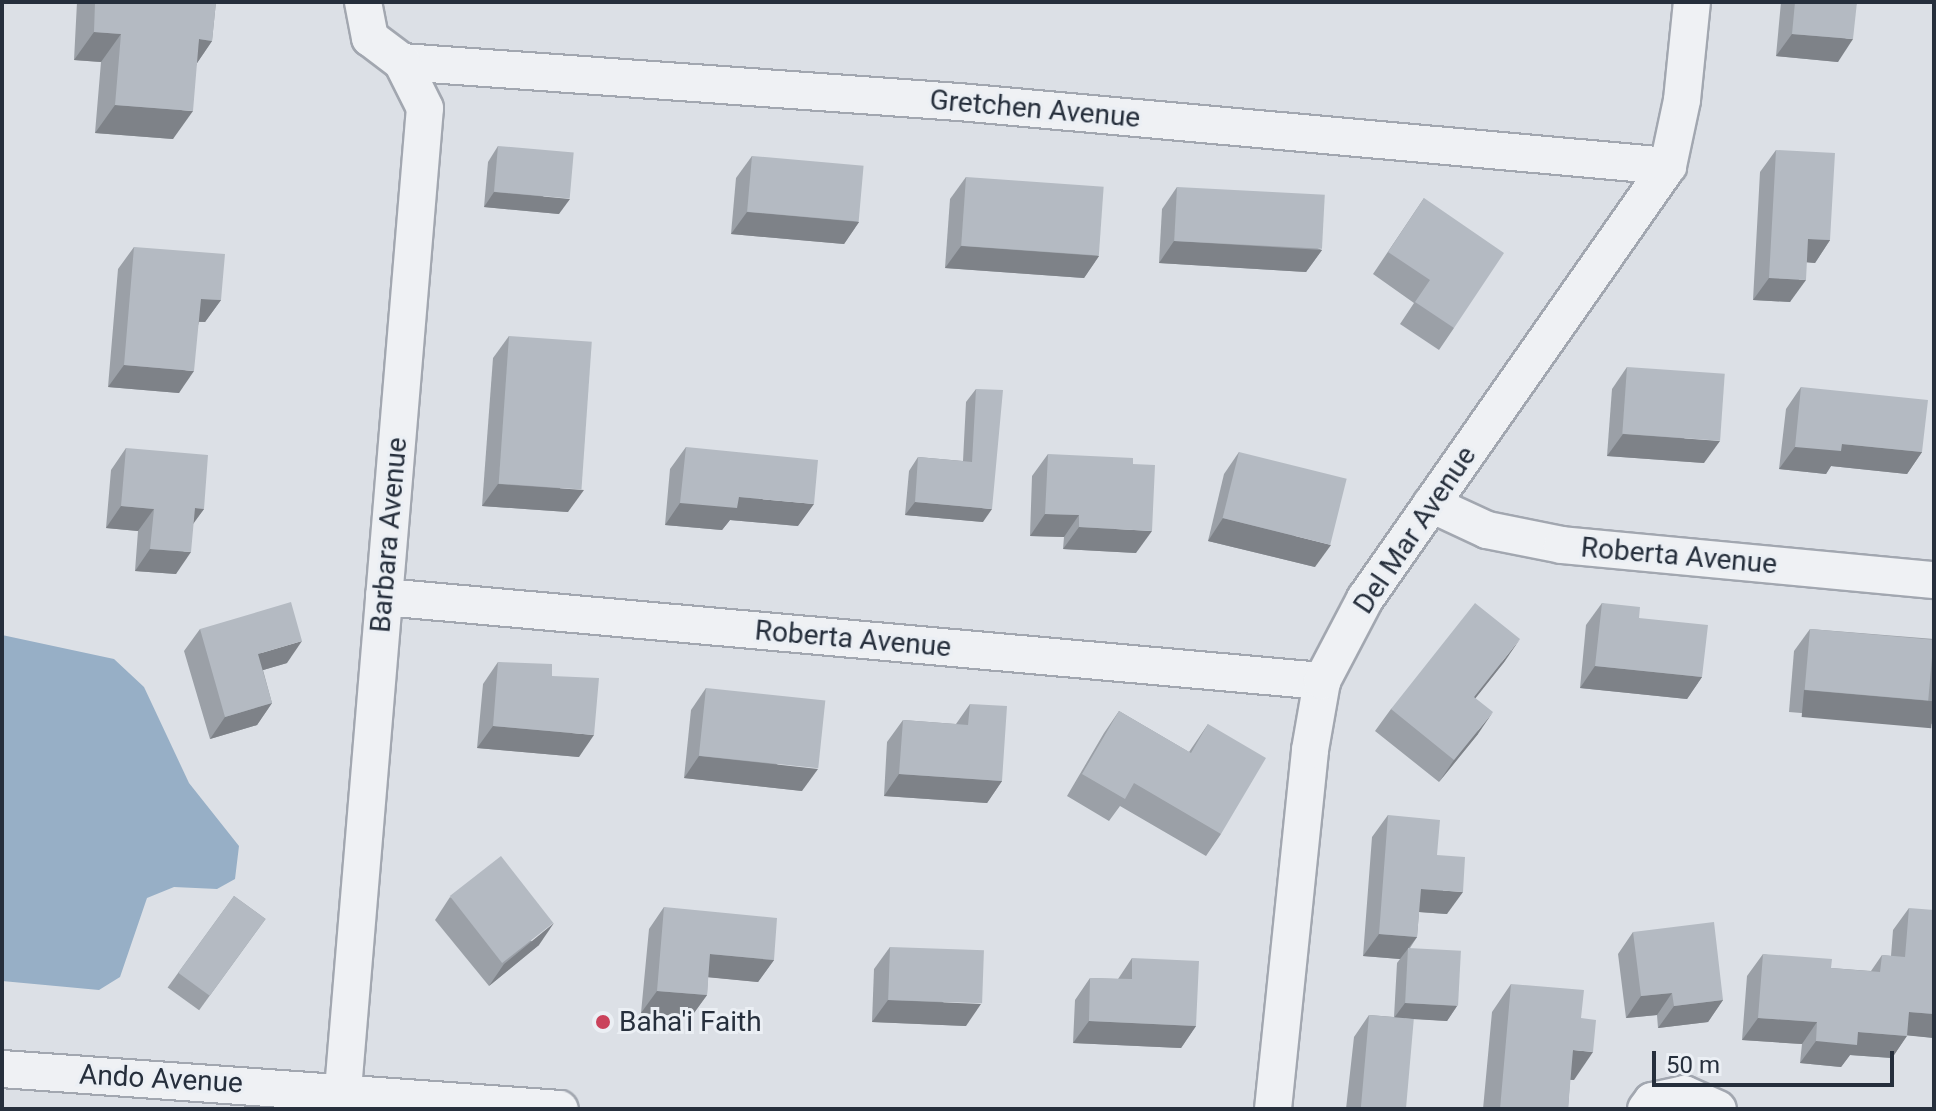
<!DOCTYPE html>
<html>
<head>
<meta charset="utf-8">
<style>
	body { margin:0 }
	#map { position:relative; width:1936px; height:1111px; overflow:hidden; background:#dce0e6; font-family:Roboto,sans-serif }
	div>[style] { position:absolute }
	.water>* { inset:0; background:#97afc6 }
	.roads { filter:drop-shadow(2px 0 #a2a7b0) drop-shadow(-2px 0 #a2a7b0) drop-shadow(0 2px #a2a7b0) drop-shadow(0 -2px #a2a7b0) }
	.street>* { height:36px; margin:-18px; padding:0 18px; transform-origin:18px; border-radius:18px; background:#eff1f4 }
	.wall>* { inset:0; background:#9ba0a7; transform-origin:0 0 }
	.shaded-wall>* { inset:0; background:#7e8288; transform-origin:0 0 }
	.building>* { inset:0; background:#b4bac2; transform-origin:0 0 }
	.dots>* { width:22px; height:22px; translate:-50% -50%; box-sizing:border-box; border:4px solid #ebeff4; border-radius:50% }
	span { translate:-50% -50%; white-space:nowrap; text-align:center; line-height:1.15; -webkit-text-stroke:6px #ebeff4; paint-order:stroke }
	.street-label { font-size:28px; color:#262f3c }
	.poi-label { font-size:28px; color:#262f3c }
	.left { translate:0 -50%; text-align:left }
	.frame { position:absolute; inset:0; border:4px solid #262f3c; pointer-events:none }
	.scale { position:absolute; left:1652px; top:1051px; width:242px; height:36px; box-sizing:border-box; border:4px solid #262f3c; border-top:0; padding-left:10px; font-size:24px; line-height:28px; white-space:nowrap; color:#262f3c; -webkit-text-stroke:6px #ebeff4; paint-order:stroke }
</style>
</head>
<body>
<div id="map">
	<div class="water">
		<i style="clip-path:polygon(2px 635px,114px 659px,144px 687px,189px 783px,239px 846px,235px 879px,217px 889px,174px 887px,147px 898px,120px 977px,99px 990px,2px 981px)"></i>
	</div>
	<div class="roads">
		<div class="street">
			<i style="left:402px;top:62px;width:558px;rotate:4.11deg"></i>
			<i style="left:959px;top:102px;width:712px;rotate:5.16deg"></i>
			<i style="left:1431px;top:504px;width:62px;rotate:24.9deg"></i>
			<i style="left:1487px;top:530px;width:76px;rotate:11.3deg"></i>
			<i style="left:1562px;top:545px;width:374px;rotate:5.4deg"></i>
			<i style="left:384px;top:597px;width:942px;rotate:5.12deg"></i>
			<i style="left:2px;top:1069px;width:559px;rotate:4.1deg"></i>
			<i style="left:343px;top:1090px;width:985px;rotate:-85.23deg"></i>
			<i style="left:425px;top:108px;width:51px;rotate:-116.6deg"></i>
			<i style="left:402px;top:62px;width:40px;rotate:-143deg"></i>
			<i style="left:370px;top:38px;width:37px;rotate:-101deg"></i>
			<i style="left:1273px;top:1109px;width:361px;rotate:-84.1deg"></i>
			<i style="left:1310px;top:750px;width:70px;rotate:-80.1deg"></i>
			<i style="left:1322px;top:681px;width:93px;rotate:-62.3deg"></i>
			<i style="left:1365px;top:599px;width:528px;rotate:-55.02deg"></i>
			<i style="left:1668px;top:166px;width:67px;rotate:-78deg"></i>
			<i style="left:1682px;top:100px;width:99px;rotate:-84.2deg"></i>
			<i style="left:1646px;top:1109px;width:10px;rotate:-53deg"></i>
			<i style="left:1652px;top:1101px;width:33px;rotate:-12deg"></i>
			<i style="left:1684px;top:1094px;width:37px;rotate:24deg"></i>
		</div>
	</div>
	<div class="wall">
		<i style="clip-path:polygon(77px 2px,216px 2px,212px 41px,197px 63px,173px 139px,95px 133px,101px 62px,74px 60px)"></i>
		<i style="clip-path:polygon(1781px 2px,1857px 2px,1838px 62px,1776px 56px)"></i>
		<i style="clip-path:polygon(498px 146px,559px 214px,484px 207px,488px 162px)"></i>
		<i style="clip-path:polygon(1776px 150px,1830px 240px,1815px 263px,1806px 262px,1790px 302px,1753px 300px,1760px 172px)"></i>
		<i style="clip-path:polygon(752px 156px,859px 222px,844px 244px,731px 234px,736px 178px)"></i>
		<i style="clip-path:polygon(966px 177px,1099px 256px,1084px 278px,945px 268px,950px 199px)"></i>
		<i style="clip-path:polygon(1177px 187px,1322px 250px,1306px 272px,1159px 263px,1162px 209px)"></i>
		<i style="clip-path:polygon(1424px 198px,1454px 328px,1439px 350px,1400px 324px,1414px 303px,1373px 274px)"></i>
		<i style="clip-path:polygon(134px 247px,221px 300px,205px 322px,199px 322px,179px 393px,108px 387px,118px 269px)"></i>
		<i style="clip-path:polygon(509px 336px,568px 512px,482px 506px,493px 358px)"></i>
		<i style="clip-path:polygon(1627px 367px,1704px 463px,1607px 456px,1612px 389px)"></i>
		<i style="clip-path:polygon(1801px 387px,1922px 452px,1907px 474px,1831px 466px,1826px 474px,1779px 469px,1786px 409px)"></i>
		<i style="clip-path:polygon(976px 389px,983px 522px,905px 515px,909px 471px,918px 457px,963px 461px,966px 402px)"></i>
		<i style="clip-path:polygon(686px 447px,798px 526px,730px 520px,722px 530px,665px 525px,670px 469px)"></i>
		<i style="clip-path:polygon(126px 448px,204px 509px,193px 523px,176px 574px,135px 571px,138px 531px,106px 528px,111px 470px)"></i>
		<i style="clip-path:polygon(1239px 452px,1315px 567px,1208px 541px,1224px 474px)"></i>
		<i style="clip-path:polygon(1048px 454px,1136px 553px,1063px 549px,1064px 537px,1030px 536px,1032px 476px)"></i>
		<i style="clip-path:polygon(1602px 603px,1639px 618px,1702px 677px,1687px 699px,1580px 688px,1586px 625px)"></i>
		<i style="clip-path:polygon(200px 629px,287px 663px,263px 670px,272px 703px,257px 725px,210px 739px,184px 651px)"></i>
		<i style="clip-path:polygon(1810px 629px,1934px 639px,1934px 724px,1789px 712px,1794px 651px)"></i>
		<i style="clip-path:polygon(1505px 661px,1475px 698px,1478px 734px,1439px 782px,1375px 731px,1391px 709px)"></i>
		<i style="clip-path:polygon(498px 662px,552px 676px,579px 757px,477px 748px,483px 684px)"></i>
		<i style="clip-path:polygon(706px 688px,802px 791px,684px 778px,691px 710px)"></i>
		<i style="clip-path:polygon(970px 704px,1002px 781px,987px 803px,884px 796px,887px 742px,903px 720px,956px 724px)"></i>
		<i style="clip-path:polygon(1119px 711px,1189px 752px,1208px 724px,1221px 834px,1206px 856px,1120px 806px,1109px 821px,1067px 796px,1104px 733px)"></i>
		<i style="clip-path:polygon(1388px 815px,1437px 855px,1447px 914px,1419px 912px,1417px 937px,1410px 948px,1457px 1006px,1447px 1021px,1405px 1018px,1404px 1109px,1346px 1109px,1354px 1037px,1369px 1015px,1394px 1017px,1397px 963px,1400px 959px,1363px 956px,1372px 837px)"></i>
		<i style="left:234px;top:896px;width:39px;height:113px;rotate:36deg"></i>
		<i style="clip-path:polygon(450px 897px,539px 945px,489px 986px,435px 920px)"></i>
		<i style="clip-path:polygon(664px 907px,774px 960px,758px 982px,708px 977px,707px 995px,691px 1017px,641px 1013px,649px 929px)"></i>
		<i style="clip-path:polygon(1909px 908px,1932px 952px,1934px 952px,1934px 1038px,1907px 1035px,1892px 1058px,1850px 1055px,1841px 1067px,1800px 1063px,1802px 1044px,1742px 1040px,1747px 976px,1763px 954px,1831px 968px,1871px 971px,1882px 955px,1891px 956px,1893px 930px)"></i>
		<i style="clip-path:polygon(1633px 932px,1723px 1000px,1708px 1022px,1658px 1028px,1657px 1015px,1626px 1018px,1618px 954px)"></i>
		<i style="clip-path:polygon(890px 947px,966px 1026px,872px 1022px,874px 969px)"></i>
		<i style="clip-path:polygon(1132px 958px,1196px 1026px,1181px 1048px,1073px 1043px,1075px 1000px,1090px 978px,1118px 979px)"></i>
		<i style="clip-path:polygon(1511px 984px,1574px 1080px,1570px 1080px,1568px 1109px,1483px 1109px,1492px 1012px)"></i>
	</div>
	<div class="shaded-wall">
		<i style="clip-path:polygon(94px 32px,121px 34px,101px 62px,74px 60px)"></i>
		<i style="clip-path:polygon(1792px 34px,1853px 39px,1838px 62px,1776px 56px)"></i>
		<i style="clip-path:polygon(199px 39px,212px 41px,193px 69px)"></i>
		<i style="clip-path:polygon(115px 105px,193px 111px,173px 139px,95px 133px)"></i>
		<i style="clip-path:polygon(494px 192px,570px 199px,559px 214px,484px 207px)"></i>
		<i style="clip-path:polygon(747px 212px,859px 222px,844px 244px,731px 234px)"></i>
		<i style="clip-path:polygon(1808px 239px,1830px 240px,1815px 263px,1792px 261px)"></i>
		<i style="clip-path:polygon(1174px 241px,1322px 250px,1306px 272px,1159px 263px)"></i>
		<i style="clip-path:polygon(961px 246px,1099px 256px,1084px 278px,945px 268px)"></i>
		<i style="clip-path:polygon(1769px 278px,1806px 280px,1790px 302px,1753px 300px)"></i>
		<i style="clip-path:polygon(201px 299px,221px 300px,205px 322px,185px 321px)"></i>
		<i style="clip-path:polygon(124px 365px,194px 371px,179px 393px,108px 387px)"></i>
		<i style="clip-path:polygon(1623px 434px,1720px 441px,1704px 463px,1607px 456px)"></i>
		<i style="clip-path:polygon(1842px 444px,1922px 452px,1907px 474px,1831px 466px,1826px 474px,1779px 469px,1795px 447px)"></i>
		<i style="clip-path:polygon(498px 484px,584px 490px,568px 512px,482px 506px)"></i>
		<i style="clip-path:polygon(739px 497px,814px 504px,798px 526px,730px 520px,722px 530px,665px 525px,680px 503px)"></i>
		<i style="clip-path:polygon(915px 502px,992px 509px,983px 522px,905px 515px)"></i>
		<i style="clip-path:polygon(121px 506px,154px 509px,138px 531px,106px 528px)"></i>
		<i style="clip-path:polygon(195px 508px,204px 509px,188px 531px)"></i>
		<i style="clip-path:polygon(1045px 514px,1079px 515px,1064px 537px,1030px 536px)"></i>
		<i style="clip-path:polygon(1223px 518px,1331px 545px,1315px 567px,1208px 541px)"></i>
		<i style="clip-path:polygon(1079px 527px,1152px 531px,1136px 553px,1063px 549px)"></i>
		<i style="clip-path:polygon(150px 549px,191px 552px,176px 574px,135px 571px)"></i>
		<i style="clip-path:polygon(1520px 639px,1505px 661px,1459px 719px,1474px 697px)"></i>
		<i style="clip-path:polygon(302px 641px,287px 663px,243px 676px,258px 654px)"></i>
		<i style="clip-path:polygon(1595px 666px,1702px 677px,1687px 699px,1580px 688px)"></i>
		<i style="left:1804px;top:690px;width:130px;height:27px;rotate:5deg"></i>
		<i style="clip-path:polygon(272px 703px,257px 725px,210px 739px,225px 717px)"></i>
		<i style="clip-path:polygon(1493px 712px,1478px 734px,1439px 782px,1454px 760px)"></i>
		<i style="clip-path:polygon(493px 726px,594px 735px,579px 757px,477px 748px)"></i>
		<i style="clip-path:polygon(699px 756px,818px 769px,802px 791px,684px 778px)"></i>
		<i style="clip-path:polygon(899px 774px,1002px 781px,987px 803px,884px 796px)"></i>
		<i style="clip-path:polygon(1421px 889px,1463px 892px,1447px 914px,1405px 911px)"></i>
		<i style="clip-path:polygon(554px 923px,539px 945px,489px 986px,504px 964px)"></i>
		<i style="clip-path:polygon(1379px 934px,1417px 937px,1400px 959px,1363px 956px)"></i>
		<i style="clip-path:polygon(710px 954px,774px 960px,758px 982px,695px 976px)"></i>
		<i style="clip-path:polygon(657px 991px,707px 995px,691px 1017px,641px 1013px)"></i>
		<i style="clip-path:polygon(1672px 993px,1657px 1015px,1626px 1018px,1641px 996px)"></i>
		<i style="clip-path:polygon(888px 1000px,981px 1004px,966px 1026px,872px 1022px)"></i>
		<i style="clip-path:polygon(1723px 1000px,1708px 1022px,1658px 1028px,1674px 1006px)"></i>
		<i style="clip-path:polygon(1405px 1003px,1457px 1006px,1447px 1021px,1394px 1018px)"></i>
		<i style="clip-path:polygon(1909px 1012px,1934px 1014px,1934px 1038px,1893px 1034px)"></i>
		<i style="clip-path:polygon(1758px 1018px,1817px 1022px,1802px 1044px,1742px 1040px)"></i>
		<i style="clip-path:polygon(1089px 1021px,1196px 1026px,1181px 1048px,1073px 1043px)"></i>
		<i style="clip-path:polygon(1858px 1032px,1907px 1036px,1892px 1058px,1850px 1055px,1841px 1067px,1800px 1063px,1816px 1041px)"></i>
		<i style="clip-path:polygon(1573px 1050px,1593px 1052px,1574px 1080px,1553px 1078px)"></i>
	</div>
	<div class="building">
		<i style="clip-path:polygon(95px 2px,216px 2px,212px 41px,199px 39px,193px 111px,115px 105px,121px 34px,94px 32px)"></i>
		<i style="clip-path:polygon(1795px 2px,1857px 2px,1853px 39px,1792px 34px)"></i>
		<i style="left:498px;top:146px;width:76px;height:46px;rotate:5deg"></i>
		<i style="clip-path:polygon(1776px 150px,1835px 153px,1830px 240px,1808px 239px,1806px 280px,1769px 278px)"></i>
		<i style="left:752px;top:156px;width:112px;height:56px;rotate:5deg"></i>
		<i style="left:966px;top:177px;width:138px;height:69px;rotate:4deg"></i>
		<i style="left:1177px;top:187px;width:148px;height:54px;rotate:3deg"></i>
		<i style="clip-path:polygon(1424px 198px,1504px 253px,1454px 328px,1415px 302px,1430px 280px,1388px 252px)"></i>
		<i style="clip-path:polygon(134px 247px,225px 254px,221px 300px,201px 299px,194px 371px,124px 365px)"></i>
		<i style="left:509px;top:336px;width:83px;height:148px;rotate:4deg"></i>
		<i style="left:1627px;top:367px;width:98px;height:67px;rotate:4deg"></i>
		<i style="clip-path:polygon(1801px 387px,1928px 400px,1922px 452px,1842px 444px,1841px 451px,1795px 447px)"></i>
		<i style="clip-path:polygon(976px 389px,1003px 390px,992px 509px,915px 502px,918px 457px,972px 462px)"></i>
		<i style="clip-path:polygon(686px 447px,818px 460px,814px 504px,739px 497px,737px 508px,680px 503px)"></i>
		<i style="clip-path:polygon(126px 448px,208px 455px,204px 509px,195px 508px,191px 552px,150px 549px,154px 509px,121px 506px)"></i>
		<i style="left:1239px;top:452px;width:111px;height:68px;rotate:14deg"></i>
		<i style="clip-path:polygon(1048px 454px,1133px 458px,1133px 464px,1155px 465px,1152px 531px,1079px 527px,1079px 515px,1045px 514px)"></i>
		<i style="clip-path:polygon(291px 602px,302px 641px,258px 654px,272px 703px,225px 717px,200px 629px)"></i>
		<i style="clip-path:polygon(1475px 603px,1520px 639px,1474px 697px,1493px 712px,1454px 760px,1391px 709px)"></i>
		<i style="clip-path:polygon(1602px 603px,1640px 607px,1639px 618px,1708px 625px,1702px 677px,1595px 666px)"></i>
		<i style="left:1810px;top:629px;width:124px;height:61px;rotate:5deg"></i>
		<i style="clip-path:polygon(498px 662px,552px 664px,552px 676px,599px 678px,594px 735px,493px 726px)"></i>
		<i style="left:706px;top:688px;width:120px;height:68px;rotate:6deg"></i>
		<i style="clip-path:polygon(970px 704px,1007px 706px,1002px 781px,899px 774px,903px 720px,968px 725px)"></i>
		<i style="clip-path:polygon(1119px 711px,1191px 753px,1208px 724px,1266px 758px,1221px 834px,1134px 783px,1125px 799px,1082px 774px)"></i>
		<i style="clip-path:polygon(1388px 815px,1440px 820px,1437px 855px,1465px 857px,1463px 892px,1421px 889px,1417px 937px,1379px 934px)"></i>
		<i style="left:501px;top:856px;width:85px;height:65px;rotate:52deg"></i>
		<i style="left:234px;top:896px;width:39px;height:95px;rotate:36deg"></i>
		<i style="clip-path:polygon(664px 907px,777px 918px,774px 960px,710px 954px,707px 995px,657px 991px)"></i>
		<i style="clip-path:polygon(1909px 908px,1934px 910px,1932px 952px,1934px 952px,1934px 1014px,1909px 1012px,1907px 1036px,1858px 1032px,1857px 1045px,1816px 1041px,1817px 1022px,1758px 1018px,1763px 954px,1832px 959px,1831px 968px,1880px 972px,1882px 955px,1905px 957px)"></i>
		<i style="clip-path:polygon(1714px 922px,1723px 1000px,1674px 1006px,1672px 993px,1641px 996px,1633px 932px)"></i>
		<i style="left:890px;top:947px;width:94px;height:53px;rotate:2deg"></i>
		<i style="left:1408px;top:948px;width:53px;height:55px;rotate:3deg"></i>
		<i style="clip-path:polygon(1132px 958px,1199px 961px,1196px 1026px,1089px 1021px,1090px 978px,1132px 979px)"></i>
		<i style="clip-path:polygon(1511px 984px,1584px 990px,1581px 1018px,1596px 1020px,1593px 1052px,1573px 1050px,1568px 1109px,1500px 1109px)"></i>
		<i style="left:1369px;top:1015px;width:45px;height:95px;rotate:5deg"></i>
	</div>
	<div class="dots">
		<i style="left:603px;top:1022px;background:#ca425b"></i>
	</div>
	<div class="street-label">
		<span style="left:1035px;top:109px;rotate:5deg">Gretchen Avenue</span>
		<span style="left:1415px;top:530px;rotate:-56deg">Del Mar Avenue</span>
		<span style="left:389px;top:535px;rotate:-85deg">Barbara Avenue</span>
		<span style="left:1679px;top:556px;rotate:5deg">Roberta Avenue</span>
		<span style="left:853px;top:639px;rotate:5deg">Roberta Avenue</span>
		<span style="left:161px;top:1079px;rotate:3deg">Ando Avenue</span>
	</div>
	<div class="poi-label">
		<span class="left" style="left:619px;top:1022px">Baha'i Faith</span>
	</div>
	<div class="frame"></div>
	<div class="scale">50 m</div>
</div>
</body>
</html>
